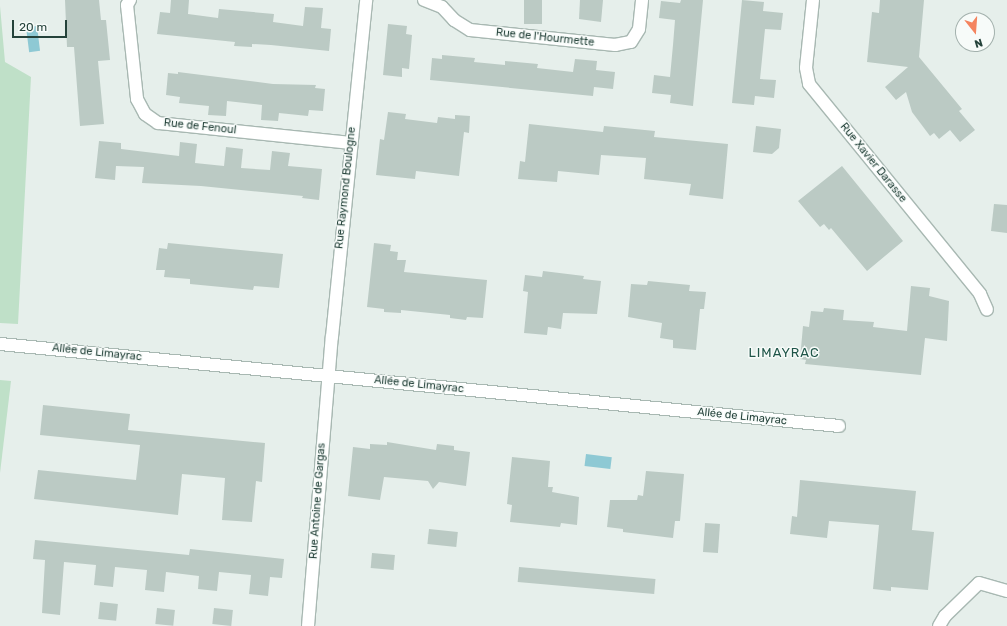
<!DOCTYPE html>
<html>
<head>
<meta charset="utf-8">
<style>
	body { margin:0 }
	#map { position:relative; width:1007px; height:626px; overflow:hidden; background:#e6efeb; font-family:Rubik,sans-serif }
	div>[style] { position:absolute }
	.green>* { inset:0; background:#bfe0c8 }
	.water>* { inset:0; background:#8ec9d4; transform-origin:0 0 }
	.building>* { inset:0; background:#bbcac4; transform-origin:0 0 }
	.roads { filter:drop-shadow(1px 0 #a8b8b2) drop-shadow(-1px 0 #a8b8b2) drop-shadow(0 1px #a8b8b2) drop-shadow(0 -1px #a8b8b2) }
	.street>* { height:12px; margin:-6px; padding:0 6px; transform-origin:6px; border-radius:6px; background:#fff }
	span { translate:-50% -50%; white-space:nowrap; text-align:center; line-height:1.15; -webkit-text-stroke:3px #f7fbf9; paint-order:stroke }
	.street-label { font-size:11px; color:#24423a }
	.quarter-label { font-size:13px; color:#1f5548; letter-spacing:1px }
	.north { position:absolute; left:955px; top:12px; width:40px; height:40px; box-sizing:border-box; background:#f7fbf9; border:1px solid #a3b1ad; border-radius:50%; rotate:163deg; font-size:11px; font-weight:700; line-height:16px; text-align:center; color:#24423a }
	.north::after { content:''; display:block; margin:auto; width:14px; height:18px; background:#f4845f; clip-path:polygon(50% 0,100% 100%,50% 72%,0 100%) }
	.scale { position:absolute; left:12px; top:20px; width:55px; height:18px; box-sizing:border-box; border:2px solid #24423a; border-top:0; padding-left:5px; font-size:12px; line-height:14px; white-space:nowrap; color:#24423a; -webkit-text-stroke:3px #f7fbf9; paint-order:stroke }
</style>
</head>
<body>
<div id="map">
	<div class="green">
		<i style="clip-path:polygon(0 6px,5px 62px,31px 77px,18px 324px,0 323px)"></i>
		<i style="clip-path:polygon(0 380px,11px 381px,0 473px)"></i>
	</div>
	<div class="water">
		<i style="left:37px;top:26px;width:25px;height:11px;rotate:83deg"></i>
		<i style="left:586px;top:454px;width:26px;height:12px;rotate:7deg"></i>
	</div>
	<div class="building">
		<i style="clip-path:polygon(65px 0,99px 0,101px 20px,106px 20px,110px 60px,98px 61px,104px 124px,80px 126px,74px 47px,67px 47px)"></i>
		<i style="clip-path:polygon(171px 0,189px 0,188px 14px,218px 18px,219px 9px,274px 14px,273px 22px,303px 26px,305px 7px,323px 8px,321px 28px,331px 29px,329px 51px,271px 45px,252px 44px,252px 47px,234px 46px,235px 42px,157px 34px,160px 12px,170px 13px)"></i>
		<i style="left:524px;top:0;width:18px;height:24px"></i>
		<i style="clip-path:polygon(580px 0,603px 0,601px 22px,579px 19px)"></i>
		<i style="clip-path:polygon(681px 0,703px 0,693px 106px,670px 103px,671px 95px,652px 93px,654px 75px,670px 77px,673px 45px,675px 20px,659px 18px,661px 1px,680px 3px)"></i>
		<i style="clip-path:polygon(742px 0,764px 2px,763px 11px,783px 13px,781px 30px,765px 29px,760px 79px,776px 80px,774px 98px,755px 96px,754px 105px,732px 103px)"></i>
		<i style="clip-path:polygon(880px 0,924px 0,919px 57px,962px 109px,959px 111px,975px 130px,960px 142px,950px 130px,939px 139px,934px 133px,930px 136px,912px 112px,906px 92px,896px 100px,885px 87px,908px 67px,867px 62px,872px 12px,879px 13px)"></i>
		<i style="clip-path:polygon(388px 24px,407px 26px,406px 34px,412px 35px,409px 69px,402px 68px,402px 77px,383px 75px)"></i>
		<i style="clip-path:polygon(442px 55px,475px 58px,474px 62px,505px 65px,505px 61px,538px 64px,537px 68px,573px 72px,575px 59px,597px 61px,596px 70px,615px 72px,613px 89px,594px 87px,593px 96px,430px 80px,432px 58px,442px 59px)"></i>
		<i style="clip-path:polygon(178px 72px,273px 84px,316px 85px,315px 88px,325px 89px,323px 111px,309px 110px,308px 116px,279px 113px,278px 121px,261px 120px,262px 105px,227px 101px,226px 116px,208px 115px,209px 106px,179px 103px,180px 97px,166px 95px,168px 73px,178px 74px)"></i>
		<i style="clip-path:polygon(388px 112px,406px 114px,405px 119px,437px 123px,438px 117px,455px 119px,455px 115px,470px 116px,469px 133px,464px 132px,459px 176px,416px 171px,415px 179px,376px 175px,380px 139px,384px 140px)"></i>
		<i style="clip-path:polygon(529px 124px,603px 132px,604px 126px,655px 131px,654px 137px,728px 144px,723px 199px,689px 195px,691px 184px,644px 179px,646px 158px,601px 155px,599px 175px,558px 171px,557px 182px,518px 179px,520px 161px,525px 162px)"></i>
		<i style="clip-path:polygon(756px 126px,781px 129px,779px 148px,772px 154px,753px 152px)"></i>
		<i style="clip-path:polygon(99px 141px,121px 143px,121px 149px,179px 156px,180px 142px,197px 144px,195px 163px,224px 166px,226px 147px,243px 149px,241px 168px,270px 170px,272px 151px,290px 153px,288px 166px,322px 169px,319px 200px,302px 198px,303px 196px,201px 186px,142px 183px,144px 167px,116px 166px,115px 180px,95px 178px)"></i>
		<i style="clip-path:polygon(842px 166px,903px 241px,867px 271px,831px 228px,829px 230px,824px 224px,820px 227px,798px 201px)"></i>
		<i style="clip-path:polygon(994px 204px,1007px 205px,1007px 233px,991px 231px)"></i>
		<i style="clip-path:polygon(168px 243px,283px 254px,279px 288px,254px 286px,253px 290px,190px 284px,190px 279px,164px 277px,165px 270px,156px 270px,159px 248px,167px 249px)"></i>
		<i style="clip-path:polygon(374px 243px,391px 245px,390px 251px,398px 252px,397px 260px,406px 260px,404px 272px,487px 280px,483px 318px,467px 317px,466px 320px,450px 318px,450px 315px,401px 310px,401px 313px,384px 312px,384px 309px,367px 307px)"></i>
		<i style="clip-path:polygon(543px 271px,584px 276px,583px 279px,601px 281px,597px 314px,563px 313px,561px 329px,548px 327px,547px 335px,524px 333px,528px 292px,523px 291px,525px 275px,542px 277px)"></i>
		<i style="clip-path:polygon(648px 281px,690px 285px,689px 291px,706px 292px,704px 309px,700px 309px,696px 350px,673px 348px,673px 340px,660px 338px,662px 323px,628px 317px,631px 284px,647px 285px)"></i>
		<i style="clip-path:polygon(911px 286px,930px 288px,929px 296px,949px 301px,947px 341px,925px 338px,921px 375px,805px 364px,806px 360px,800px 359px,803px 326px,809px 327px,811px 311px,823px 312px,824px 308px,844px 310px,843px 320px,874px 322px,873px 327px,907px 331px)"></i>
		<i style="clip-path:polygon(43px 405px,130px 414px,128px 430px,265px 443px,262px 482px,256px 481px,252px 522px,222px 520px,225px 478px,182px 474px,178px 515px,34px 499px,38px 470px,136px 480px,140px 445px,40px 435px)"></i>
		<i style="clip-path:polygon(387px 442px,436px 450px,437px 444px,454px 446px,454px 450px,470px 452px,466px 486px,439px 482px,433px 489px,428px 481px,384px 477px,380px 500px,348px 496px,353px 447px,370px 449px,370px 444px,387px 445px)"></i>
		<i style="clip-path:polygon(512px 457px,550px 461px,548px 487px,553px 487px,552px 492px,579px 497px,577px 525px,561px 523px,560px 527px,510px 522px,512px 505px,507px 504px)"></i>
		<i style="clip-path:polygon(646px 471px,684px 474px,680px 521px,675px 521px,673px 538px,623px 532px,623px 529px,607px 527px,610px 500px,637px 500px,638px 495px,643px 496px)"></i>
		<i style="clip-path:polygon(800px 480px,916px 491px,912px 530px,934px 532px,928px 590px,891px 587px,891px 591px,873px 589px,879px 525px,829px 521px,827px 538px,790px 534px,792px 516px,797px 517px)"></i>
		<i style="left:705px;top:523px;width:15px;height:29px;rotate:4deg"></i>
		<i style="left:429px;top:529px;width:29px;height:15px;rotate:6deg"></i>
		<i style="clip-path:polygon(35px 540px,189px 555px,190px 549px,284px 559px,282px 578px,270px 577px,268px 596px,249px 594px,251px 575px,219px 572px,217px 591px,198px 589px,199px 576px,166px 572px,164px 592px,145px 590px,147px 570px,115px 567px,113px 587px,94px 585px,96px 565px,64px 562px,60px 615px,42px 613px,45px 560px,33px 559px)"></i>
		<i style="left:372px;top:553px;width:23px;height:15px;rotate:5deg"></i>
		<i style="left:519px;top:567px;width:137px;height:15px;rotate:5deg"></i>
		<i style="left:100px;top:602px;width:18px;height:17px;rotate:6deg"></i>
		<i style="left:157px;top:608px;width:18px;height:16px;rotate:6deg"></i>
		<i style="left:214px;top:608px;width:19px;height:16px;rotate:6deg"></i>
	</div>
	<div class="roads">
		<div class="street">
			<i style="left:130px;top:0;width:6px;rotate:121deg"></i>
			<i style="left:127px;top:5px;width:95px;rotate:83.9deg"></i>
			<i style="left:137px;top:99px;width:17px;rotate:62deg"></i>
			<i style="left:145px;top:114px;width:16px;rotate:35deg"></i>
			<i style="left:158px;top:123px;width:193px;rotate:5.9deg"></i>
			<i style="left:424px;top:0;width:19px;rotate:21deg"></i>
			<i style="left:442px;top:7px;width:18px;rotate:47deg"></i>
			<i style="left:454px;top:20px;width:19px;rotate:32deg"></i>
			<i style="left:470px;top:30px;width:146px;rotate:5.9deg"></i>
			<i style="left:615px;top:45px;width:16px;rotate:-11deg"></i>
			<i style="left:631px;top:42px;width:15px;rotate:-58deg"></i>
			<i style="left:639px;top:29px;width:29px;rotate:-84deg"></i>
			<i style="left:813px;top:0;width:68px;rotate:95.9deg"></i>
			<i style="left:806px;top:68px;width:16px;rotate:79deg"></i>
			<i style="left:809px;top:84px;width:271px;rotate:50.8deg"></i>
			<i style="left:980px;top:294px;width:17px;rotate:66deg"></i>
			<i style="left:0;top:344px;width:843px;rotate:5.58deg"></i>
			<i style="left:308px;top:626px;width:290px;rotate:-85.3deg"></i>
			<i style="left:332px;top:337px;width:339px;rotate:-84.2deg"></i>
			<i style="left:939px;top:626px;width:12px;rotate:-59deg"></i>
			<i style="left:945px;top:616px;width:47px;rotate:-44.1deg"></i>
			<i style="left:979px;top:583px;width:29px;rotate:16deg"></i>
		</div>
	</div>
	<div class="street-label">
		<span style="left:545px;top:38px;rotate:6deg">Rue de l'Hourmette</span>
		<span style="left:200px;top:127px;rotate:6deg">Rue de Fenoul</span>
		<span style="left:873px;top:163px;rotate:51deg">Rue Xavier Darasse</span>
		<span style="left:346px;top:188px;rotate:-84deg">Rue Raymond Boulogne</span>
		<span style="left:97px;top:353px;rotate:6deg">Allée de Limayrac</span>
		<span style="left:419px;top:385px;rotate:6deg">Allée de Limayrac</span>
		<span style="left:742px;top:417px;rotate:6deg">Allée de Limayrac</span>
		<span style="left:318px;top:501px;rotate:-86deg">Rue Antoine de Gargas</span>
	</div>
	<div class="quarter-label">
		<span style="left:784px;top:353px">LIMAYRAC</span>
	</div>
	<div class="north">N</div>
	<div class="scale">20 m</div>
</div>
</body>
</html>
